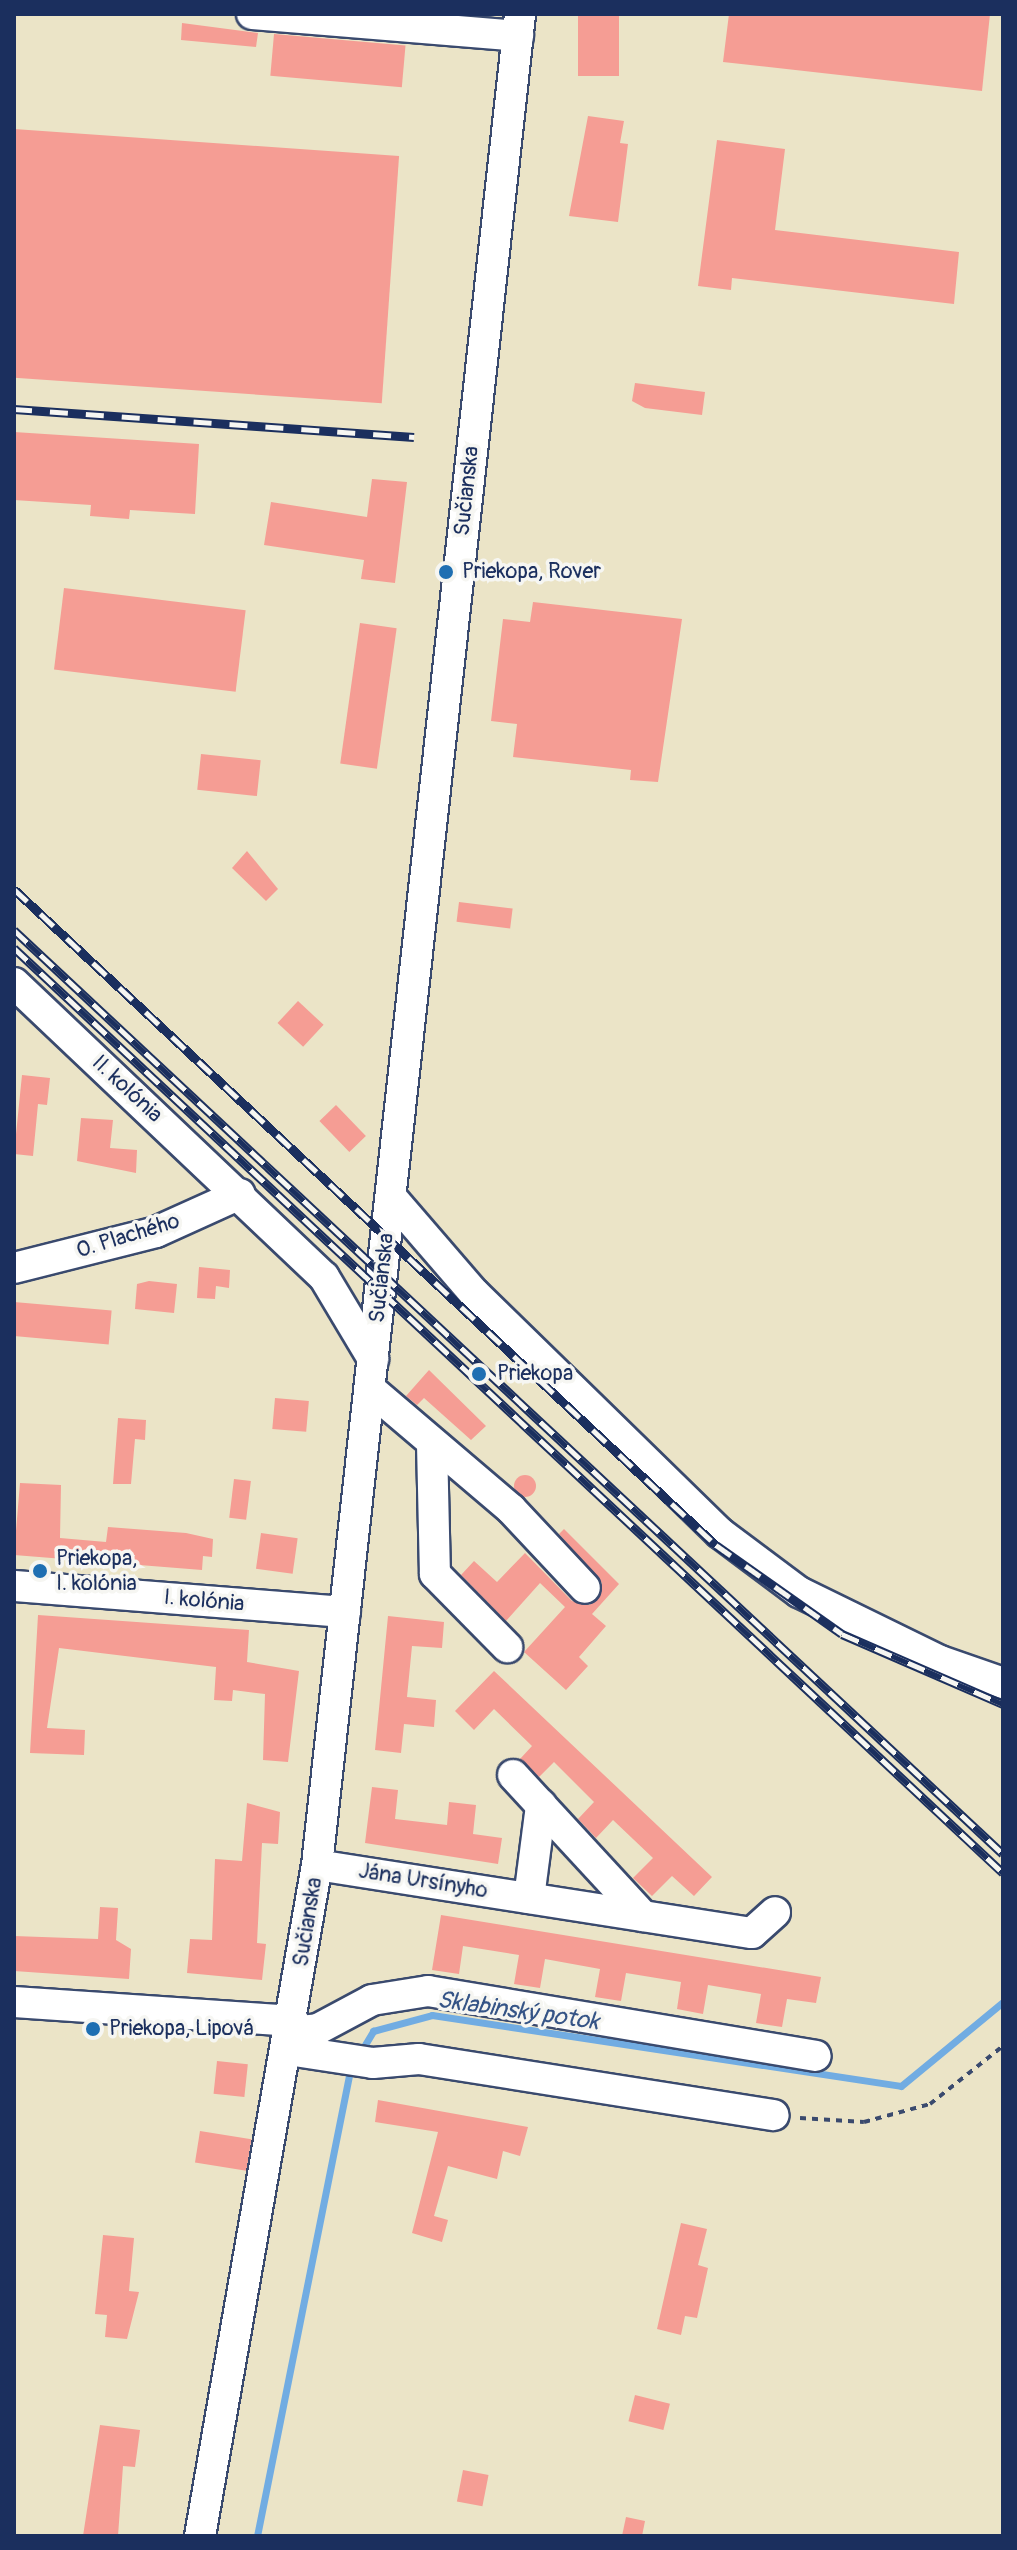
<!DOCTYPE html>
<html>
<head>
<meta charset="utf-8">
<style>
	body { margin:0 }
	#map { position:relative; width:1017px; height:2550px; overflow:hidden; background:#ebe4c7; font-family:Pangolin,sans-serif }
	div>[style] { position:absolute }
	.stream>* { height:7px; margin:-3.5px; padding:0 3.5px; transform-origin:3.5px; border-radius:3.5px; background:#71ace2 }
	.building>* { inset:0; background:#f59d94; transform-origin:0 0 }
	.round { border-radius:50% }
	.path>* { height:4px; margin-top:-2px; transform-origin:0; background:repeating-linear-gradient(90deg,#3a4a6e 0 6px,transparent 0 12px) }
	.roads { filter:drop-shadow(2px 0 #3a4a6e) drop-shadow(-2px 0 #3a4a6e) drop-shadow(0 2px #3a4a6e) drop-shadow(0 -2px #3a4a6e) }
	.minor>* { height:30px; margin:-15px; padding:0 15px; transform-origin:15px; border-radius:15px; background:#fff }
	.rail>* { height:9px; margin-top:-4.5px; transform-origin:0; background:repeating-linear-gradient(90deg,#f6f6f2 0 18px,#1b2f5e 0 36px); box-sizing:border-box; border-block:2px solid #1b2f5e }
	.dots>* { width:22px; height:22px; translate:-50% -50%; box-sizing:border-box; border:4px solid #f6f6f2; border-radius:50% }
	span { translate:-50% -50%; white-space:nowrap; text-align:center; line-height:1.15; -webkit-text-stroke:7px #f6f6f2; paint-order:stroke }
	.street-label { font-size:22px; color:#1b2f5e }
	.poi-label { font-size:22px; color:#1b2f5e }
	.left { translate:0 -50%; text-align:left }
	.water-label { font-size:24px; color:#355486; font-style:italic }
	.frame { position:absolute; inset:0; border:16px solid #1b2f5e; pointer-events:none }
</style>
</head>
<body>
<div id="map">
	<div class="stream">
		<i style="left:360px;top:2053px;width:26px;rotate:-59deg"></i>
		<i style="left:373px;top:2031px;width:61px;rotate:-15.2deg"></i>
		<i style="left:432px;top:2015px;width:474px;rotate:8.6deg"></i>
		<i style="left:901px;top:2086px;width:132px;rotate:-39.5deg"></i>
		<i style="left:257px;top:2536px;width:478px;rotate:-78.7deg"></i>
	</div>
	<div class="building">
		<i style="left:578px;top:14px;width:41px;height:62px"></i>
		<i style="clip-path:polygon(729px 14px,990px 14px,982px 91px,723px 62px)"></i>
		<i style="clip-path:polygon(182px 23px,258px 33px,256px 47px,181px 40px)"></i>
		<i style="left:274px;top:34px;width:132px;height:42px;rotate:5deg"></i>
		<i style="clip-path:polygon(588px 116px,624px 121px,620px 143px,628px 144px,618px 222px,569px 216px)"></i>
		<i style="left:14px;top:129px;width:386px;height:248px;rotate:4deg"></i>
		<i style="clip-path:polygon(717px 140px,785px 149px,775px 230px,959px 252px,954px 304px,732px 278px,731px 290px,698px 286px)"></i>
		<i style="clip-path:polygon(635px 383px,705px 392px,702px 415px,645px 408px,632px 401px)"></i>
		<i style="clip-path:polygon(14px 432px,199px 444px,195px 514px,130px 510px,129px 519px,90px 516px,91px 505px,14px 500px)"></i>
		<i style="clip-path:polygon(372px 479px,407px 482px,395px 583px,361px 579px,364px 560px,264px 545px,271px 502px,367px 517px)"></i>
		<i style="left:64px;top:588px;width:183px;height:82px;rotate:7deg"></i>
		<i style="clip-path:polygon(533px 602px,682px 619px,658px 782px,630px 780px,631px 770px,513px 757px,517px 724px,491px 721px,503px 619px,530px 622px)"></i>
		<i style="left:360px;top:623px;width:37px;height:142px;rotate:8deg"></i>
		<i style="left:201px;top:754px;width:60px;height:36px;rotate:6deg"></i>
		<i style="clip-path:polygon(247px 851px,278px 889px,266px 901px,232px 868px)"></i>
		<i style="left:459px;top:902px;width:54px;height:20px;rotate:7deg"></i>
		<i style="left:298px;top:1001px;width:35px;height:30px;rotate:43deg"></i>
		<i style="clip-path:polygon(22px 1075px,50px 1078px,47px 1105px,38px 1104px,33px 1156px,14px 1154px)"></i>
		<i style="left:336px;top:1105px;width:43px;height:23px;rotate:46deg"></i>
		<i style="clip-path:polygon(81px 1118px,113px 1120px,110px 1148px,137px 1150px,136px 1173px,77px 1161px)"></i>
		<i style="clip-path:polygon(199px 1267px,230px 1270px,229px 1288px,216px 1286px,215px 1299px,197px 1298px)"></i>
		<i style="clip-path:polygon(149px 1281px,177px 1284px,174px 1313px,135px 1309px,137px 1284px)"></i>
		<i style="left:14px;top:1302px;width:98px;height:34px;rotate:5deg"></i>
		<i style="clip-path:polygon(429px 1370px,486px 1426px,471px 1440px,424px 1398px,417px 1405px,406px 1396px)"></i>
		<i style="left:275px;top:1398px;width:34px;height:31px;rotate:5deg"></i>
		<i style="clip-path:polygon(118px 1418px,146px 1420px,145px 1440px,135px 1439px,131px 1484px,113px 1484px)"></i>
		<i class="round" style="left:514px;top:1475px;width:22px;height:22px"></i>
		<i style="left:234px;top:1479px;width:17px;height:39px;rotate:7deg"></i>
		<i style="clip-path:polygon(20px 1483px,61px 1485px,60px 1538px,106px 1542px,108px 1527px,186px 1533px,213px 1539px,212px 1557px,203px 1556px,202px 1570px,14px 1555px)"></i>
		<i style="clip-path:polygon(564px 1529px,619px 1584px,592px 1614px,606px 1626px,579px 1657px,588px 1666px,566px 1690px,524px 1652px,565px 1607px,540px 1583px,506px 1621px,461px 1575px,474px 1561px,497px 1582px,525px 1553px,572px 1601px,590px 1605px,602px 1583px,559px 1534px)"></i>
		<i style="left:261px;top:1533px;width:37px;height:36px;rotate:8deg"></i>
		<i style="clip-path:polygon(38px 1615px,249px 1630px,247px 1662px,299px 1671px,288px 1762px,263px 1760px,265px 1694px,233px 1690px,232px 1701px,214px 1700px,216px 1667px,59px 1648px,47px 1728px,85px 1730px,84px 1755px,30px 1753px)"></i>
		<i style="clip-path:polygon(388px 1616px,444px 1622px,442px 1648px,412px 1646px,407px 1697px,436px 1700px,434px 1727px,404px 1724px,401px 1753px,375px 1750px)"></i>
		<i style="clip-path:polygon(494px 1671px,712px 1877px,694px 1896px,672px 1876px,652px 1896px,633px 1878px,653px 1858px,613px 1820px,596px 1838px,578px 1819px,594px 1802px,554px 1762px,539px 1777px,520px 1759px,532px 1746px,494px 1709px,474px 1730px,455px 1711px)"></i>
		<i style="clip-path:polygon(372px 1787px,398px 1790px,395px 1819px,447px 1825px,449px 1802px,476px 1805px,473px 1834px,502px 1838px,498px 1864px,365px 1843px)"></i>
		<i style="clip-path:polygon(247px 1803px,280px 1812px,278px 1844px,262px 1843px,257px 1943px,266px 1944px,262px 1980px,187px 1973px,190px 1939px,212px 1940px,215px 1859px,242px 1861px)"></i>
		<i style="clip-path:polygon(100px 1907px,118px 1908px,116px 1940px,131px 1949px,129px 1979px,14px 1971px,14px 1936px,98px 1939px)"></i>
		<i style="clip-path:polygon(441px 1915px,821px 1977px,816px 2003px,787px 1999px,782px 2027px,756px 2023px,761px 1994px,708px 1985px,703px 2014px,677px 2009px,681px 1982px,626px 1973px,621px 2001px,595px 1997px,600px 1969px,545px 1959px,540px 1988px,514px 1984px,519px 1955px,463px 1946px,459px 1974px,432px 1970px)"></i>
		<i style="left:217px;top:2061px;width:31px;height:33px;rotate:6deg"></i>
		<i style="clip-path:polygon(378px 2100px,528px 2127px,520px 2156px,503px 2151px,497px 2179px,448px 2166px,434px 2216px,448px 2220px,442px 2242px,412px 2233px,438px 2132px,375px 2122px)"></i>
		<i style="left:200px;top:2131px;width:52px;height:32px;rotate:9deg"></i>
		<i style="clip-path:polygon(681px 2223px,707px 2229px,698px 2265px,708px 2268px,697px 2318px,685px 2316px,681px 2335px,657px 2329px)"></i>
		<i style="clip-path:polygon(103px 2235px,134px 2238px,129px 2291px,139px 2292px,127px 2339px,105px 2337px,107px 2315px,95px 2314px)"></i>
		<i style="left:635px;top:2395px;width:36px;height:27px;rotate:14deg"></i>
		<i style="clip-path:polygon(100px 2425px,140px 2430px,135px 2467px,123px 2466px,118px 2536px,83px 2536px)"></i>
		<i style="left:463px;top:2470px;width:26px;height:32px;rotate:11deg"></i>
		<i style="clip-path:polygon(626px 2517px,645px 2521px,642px 2536px,622px 2536px)"></i>
	</div>
	<div class="path">
		<i style="left:800px;top:2118px;width:64px;rotate:3.6deg"></i>
		<i style="left:864px;top:2122px;width:68px;rotate:-15.3deg"></i>
		<i style="left:930px;top:2104px;width:93px;rotate:-38.5deg"></i>
	</div>
	<div class="roads">
		<div class="minor">
			<i style="left:252px;top:14px;width:267px;rotate:4.7deg"></i>
			<i style="left:14px;top:983px;width:427px;rotate:43.5deg"></i>
			<i style="left:324px;top:1277px;width:96px;rotate:59.1deg"></i>
			<i style="left:391px;top:1197px;width:127px;rotate:49.2deg"></i>
			<i style="left:474px;top:1293px;width:344px;rotate:44.3deg"></i>
			<i style="left:720px;top:1533px;width:99px;rotate:36.8deg"></i>
			<i style="left:799px;top:1592px;width:157px;rotate:26.1deg"></i>
			<i style="left:940px;top:1661px;width:67px;rotate:19.2deg"></i>
			<i style="left:14px;top:1268px;width:146px;rotate:-14.2deg"></i>
			<i style="left:156px;top:1232px;width:92px;rotate:-24.3deg"></i>
			<i style="left:370px;top:1389px;width:185px;rotate:40.4deg"></i>
			<i style="left:511px;top:1509px;width:108px;rotate:46.9deg"></i>
			<i style="left:432px;top:1444px;width:130px;rotate:88.7deg"></i>
			<i style="left:435px;top:1574px;width:103px;rotate:45.4deg"></i>
			<i style="left:14px;top:1586px;width:332px;rotate:4.5deg"></i>
			<i style="left:513px;top:1775px;width:192px;rotate:47.3deg"></i>
			<i style="left:317px;top:1865px;width:440px;rotate:8.9deg"></i>
			<i style="left:752px;top:1933px;width:31px;rotate:-42deg"></i>
			<i style="left:529px;top:1898px;width:94px;rotate:-82.6deg"></i>
			<i style="left:14px;top:2002px;width:280px;rotate:3.9deg"></i>
			<i style="left:291px;top:2032px;width:27px;rotate:-6deg"></i>
			<i style="left:318px;top:2029px;width:61px;rotate:-28.2deg"></i>
			<i style="left:372px;top:2000px;width:57px;rotate:-9.1deg"></i>
			<i style="left:428px;top:1991px;width:393px;rotate:9.5deg"></i>
			<i style="left:288px;top:2050px;width:86px;rotate:8.7deg"></i>
			<i style="left:373px;top:2063px;width:46px;rotate:-5deg"></i>
			<i style="left:419px;top:2059px;width:359px;rotate:9deg"></i>
			<i style="left:200px;top:2536px;width:681px;rotate:-80.11deg"></i>
			<i style="left:317px;top:1865px;width:1862px;rotate:-83.74deg"></i>
		</div>
	</div>
	<div class="rail">
		<i style="left:14px;top:409px;width:401px;rotate:4deg"></i>
		<i style="left:14px;top:889px;width:961px;rotate:43.06deg"></i>
		<i style="left:716px;top:1545px;width:154px;rotate:35.2deg"></i>
		<i style="left:842px;top:1634px;width:176px;rotate:23.5deg"></i>
		<i style="left:14px;top:930px;width:1353px;rotate:43.05deg"></i>
		<i style="left:14px;top:948px;width:1354px;rotate:43.08deg"></i>
	</div>
	<div class="dots">
		<i style="left:446px;top:572px;background:#1f6fb2"></i>
		<i style="left:479px;top:1374px;background:#1f6fb2"></i>
		<i style="left:40px;top:1571px;background:#1f6fb2"></i>
		<i style="left:93px;top:2029px;background:#1f6fb2"></i>
	</div>
	<div class="street-label">
		<span style="left:467px;top:491px;rotate:-84deg">Sučianska</span>
		<span style="left:127px;top:1089px;rotate:43deg">II. kolónia</span>
		<span style="left:128px;top:1236px;rotate:-17deg">O. Plachého</span>
		<span style="left:382px;top:1278px;rotate:-84deg">Sučianska</span>
		<span style="left:204px;top:1601px;rotate:5deg">I. kolónia</span>
		<span style="left:423px;top:1881px;rotate:9deg">Jána Ursínyho</span>
		<span style="left:308px;top:1922px;rotate:-81deg">Sučianska</span>
	</div>
	<div class="poi-label">
		<span class="left" style="left:462px;top:572px">Priekopa, Rover</span>
		<span class="left" style="left:497px;top:1374px">Priekopa</span>
		<span class="left" style="left:56px;top:1571px">Priekopa,<br>I. kolónia</span>
		<span class="left" style="left:109px;top:2029px">Priekopa, Lipová</span>
	</div>
	<div class="water-label">
		<span style="left:518px;top:2011px;rotate:8deg">Sklabinský potok</span>
	</div>
	<div class="frame"></div>
</div>
</body>
</html>
